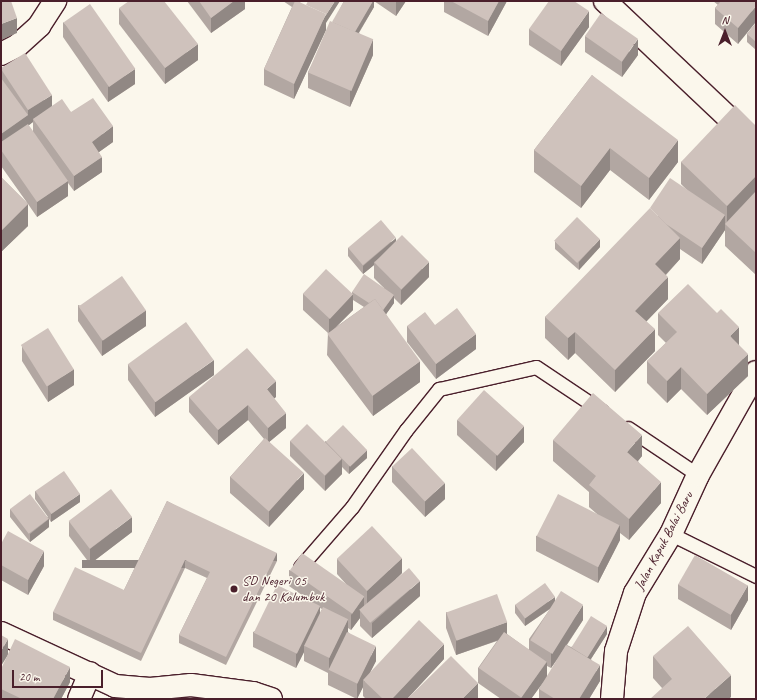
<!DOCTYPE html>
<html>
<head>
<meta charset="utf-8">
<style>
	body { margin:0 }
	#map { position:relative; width:757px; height:700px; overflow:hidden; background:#fbf7ec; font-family:Caveat,sans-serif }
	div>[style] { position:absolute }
	.roads { filter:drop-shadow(1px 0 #4a1f2b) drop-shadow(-1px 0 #4a1f2b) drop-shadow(0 1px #4a1f2b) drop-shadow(0 -1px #4a1f2b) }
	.service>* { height:13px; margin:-6.5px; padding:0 6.5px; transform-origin:6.5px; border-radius:6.5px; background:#fbf7ec }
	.minor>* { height:22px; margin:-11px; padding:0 11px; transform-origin:11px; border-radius:11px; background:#fbf7ec }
	.wall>* { inset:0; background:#b2a7a2 }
	.shaded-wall>* { inset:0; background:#918884; transform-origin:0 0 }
	.building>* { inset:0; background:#cfc2bc; transform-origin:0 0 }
	.dots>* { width:11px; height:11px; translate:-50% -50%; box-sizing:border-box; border:2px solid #fbf7ec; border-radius:50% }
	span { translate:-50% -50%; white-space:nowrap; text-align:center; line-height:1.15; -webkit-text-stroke:3px #fbf7ec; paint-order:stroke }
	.street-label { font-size:14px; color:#4a1f2b }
	.poi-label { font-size:14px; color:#4a1f2b }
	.left { translate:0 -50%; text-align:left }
	.frame { position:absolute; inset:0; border:2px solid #4a1f2b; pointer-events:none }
	.north { position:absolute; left:705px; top:12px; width:40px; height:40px; -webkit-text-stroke:3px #fbf7ec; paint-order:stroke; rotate:0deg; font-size:11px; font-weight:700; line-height:16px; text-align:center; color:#4a1f2b }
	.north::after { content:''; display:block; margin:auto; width:14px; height:18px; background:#4a1f2b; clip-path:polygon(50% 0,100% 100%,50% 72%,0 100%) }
	.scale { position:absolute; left:12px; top:670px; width:91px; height:18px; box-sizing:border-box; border:2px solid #4a1f2b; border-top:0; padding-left:5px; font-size:12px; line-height:14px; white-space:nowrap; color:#4a1f2b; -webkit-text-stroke:3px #fbf7ec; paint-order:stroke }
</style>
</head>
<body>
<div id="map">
	<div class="roads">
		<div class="service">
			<i style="left:628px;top:428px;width:84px;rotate:33.9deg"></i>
			<i style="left:671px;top:534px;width:95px;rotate:26.3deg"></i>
			<i style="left:300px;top:567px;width:79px;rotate:-49.1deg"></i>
			<i style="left:352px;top:507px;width:94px;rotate:-55deg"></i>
			<i style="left:406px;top:430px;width:53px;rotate:-51.2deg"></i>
			<i style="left:439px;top:389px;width:99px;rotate:-12.8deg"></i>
			<i style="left:536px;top:367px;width:79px;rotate:33.7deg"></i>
		</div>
		<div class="minor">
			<i style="left:605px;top:1px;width:208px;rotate:43.4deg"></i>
			<i style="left:1px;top:54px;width:18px;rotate:-27deg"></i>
			<i style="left:17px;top:46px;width:30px;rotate:-42deg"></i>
			<i style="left:39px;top:26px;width:30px;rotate:-57deg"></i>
			<i style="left:1px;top:633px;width:126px;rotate:24.9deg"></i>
			<i style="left:115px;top:686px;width:35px;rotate:5deg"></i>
			<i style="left:150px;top:689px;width:41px;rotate:-5.6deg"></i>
			<i style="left:191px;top:685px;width:63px;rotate:7.4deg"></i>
			<i style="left:253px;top:693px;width:19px;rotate:18deg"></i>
			<i style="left:79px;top:699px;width:28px;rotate:-67deg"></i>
			<i style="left:612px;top:699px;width:48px;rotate:-85.2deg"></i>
			<i style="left:616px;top:651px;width:61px;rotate:-71.9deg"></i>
			<i style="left:635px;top:593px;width:69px;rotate:-58.6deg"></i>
			<i style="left:671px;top:534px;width:65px;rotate:-65.4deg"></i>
			<i style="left:698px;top:475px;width:118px;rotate:-60.6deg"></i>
		</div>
	</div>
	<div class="wall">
		<i style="clip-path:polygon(187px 1px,245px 1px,245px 9px,211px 33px)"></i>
		<i style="clip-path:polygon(283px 1px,298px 1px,326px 23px,326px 30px,294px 99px,264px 85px,264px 69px,292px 7px)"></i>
		<i style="clip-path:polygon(344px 1px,406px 1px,396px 16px,374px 1px,374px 7px,359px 33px,373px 55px,350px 107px,308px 88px,308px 72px)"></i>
		<i style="clip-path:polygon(444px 1px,507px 1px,488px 36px,444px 12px)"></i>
		<i style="clip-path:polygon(713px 1px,756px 1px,738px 44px,715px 24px,715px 8px,718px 5px)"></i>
		<i style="clip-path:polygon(119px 8px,198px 60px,165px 84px,119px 24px)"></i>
		<i style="clip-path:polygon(63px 22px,135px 84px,108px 102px,63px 37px)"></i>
		<i style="clip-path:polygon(756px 23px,756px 50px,747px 42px,747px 34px)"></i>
		<i style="clip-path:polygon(589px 27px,561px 66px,529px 45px,529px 29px)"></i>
		<i style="clip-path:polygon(585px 36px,638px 55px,622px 77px,585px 52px)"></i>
		<i style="clip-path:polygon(evenodd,1px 68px,52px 106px,71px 112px,113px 142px,99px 152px,102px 172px,74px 191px,68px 183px,68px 196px,37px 217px,28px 204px,28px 226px,1px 252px,1px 177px,28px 204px,1px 166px,1px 68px,33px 122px,33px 132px,28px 125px,33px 122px)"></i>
		<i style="clip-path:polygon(592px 75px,678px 162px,649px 200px,610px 170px,581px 208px,534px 172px,534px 150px)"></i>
		<i style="clip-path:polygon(756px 126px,756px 275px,725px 246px,725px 230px,702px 264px,680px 249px,680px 259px,666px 275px,668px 299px,646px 322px,655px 351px,615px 392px,575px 353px,568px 360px,545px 338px,545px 317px,687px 190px,681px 184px,681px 162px)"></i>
		<i style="clip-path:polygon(evenodd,396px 241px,429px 277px,401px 305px,394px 298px,394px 303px,386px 314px,420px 382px,373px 416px,327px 355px,328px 333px,303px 310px,303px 294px,352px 294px,352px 292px,384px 288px,374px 278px,374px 265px,363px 274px,348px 256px,348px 248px,396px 241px,353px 300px,364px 307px,336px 327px,353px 310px,353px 300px)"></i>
		<i style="clip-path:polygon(555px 241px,600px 247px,579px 270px,555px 249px)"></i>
		<i style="clip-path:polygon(78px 305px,146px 326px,102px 356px,78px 321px)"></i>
		<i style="clip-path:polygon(658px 313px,739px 345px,748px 376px,707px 415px,681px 389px,667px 403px,647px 383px,647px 361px,666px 343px,658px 335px)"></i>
		<i style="clip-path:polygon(435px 325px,476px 349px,436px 379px,407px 342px,407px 326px)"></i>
		<i style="clip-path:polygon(22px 346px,74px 385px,48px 402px,22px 361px)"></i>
		<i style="clip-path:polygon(128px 364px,214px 375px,155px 417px,128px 380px)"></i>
		<i style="clip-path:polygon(189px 397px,276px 397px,274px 398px,286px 428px,269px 442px,304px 489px,269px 527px,230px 493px,230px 477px,264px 439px,248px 420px,218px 445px,189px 412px)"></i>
		<i style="clip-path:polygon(457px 420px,524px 442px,496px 471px,457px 435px)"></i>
		<i style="clip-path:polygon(553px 440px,642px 456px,638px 461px,661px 503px,629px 540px,620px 533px,620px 540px,598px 583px,536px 551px,536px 536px,597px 514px,589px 507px,589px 492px,553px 461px)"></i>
		<i style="clip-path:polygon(290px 441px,325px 442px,325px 441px,367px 458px,349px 474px,342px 467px,342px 474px,325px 491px,290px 456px)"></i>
		<i style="clip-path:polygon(392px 466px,445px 499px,425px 517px,392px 482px)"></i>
		<i style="clip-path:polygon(35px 491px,80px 502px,51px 522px,49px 519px,49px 527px,30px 542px,10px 517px,10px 509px,48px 517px,35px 499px)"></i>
		<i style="clip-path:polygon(167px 501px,277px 561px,226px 665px,179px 643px,179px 635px,207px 578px,185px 568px,141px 661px,53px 620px,53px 612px,124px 590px)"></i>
		<i style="clip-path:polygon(69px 521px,132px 532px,90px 564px,69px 536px)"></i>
		<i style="clip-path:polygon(1px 531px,2px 542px,44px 566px,28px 595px,1px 580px)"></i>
		<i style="clip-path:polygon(evenodd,337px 559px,402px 573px,396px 579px,420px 596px,372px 638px,360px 626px,360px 618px,351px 630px,348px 628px,348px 632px,376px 661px,370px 673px,444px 659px,407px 699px,366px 699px,363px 696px,363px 687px,357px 699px,328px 685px,328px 673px,304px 661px,304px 652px,296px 668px,253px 647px,253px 632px,312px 602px,289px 586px,289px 570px,346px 584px,337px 574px,337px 559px,320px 608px,322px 609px,320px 613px,320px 608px)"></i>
		<i style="clip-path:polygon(678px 584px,748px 600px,731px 630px,678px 599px)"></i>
		<i style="clip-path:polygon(evenodd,555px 601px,583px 620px,567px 645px,571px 647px,607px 634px,591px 659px,600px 681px,589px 699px,539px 699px,539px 689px,544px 681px,531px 699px,501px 699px,478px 683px,478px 668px,497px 641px,456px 655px,446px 628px,446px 612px,507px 634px,529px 650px,529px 639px,550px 609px,525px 626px,515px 613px,515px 605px,555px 601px,560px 656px,547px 677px,547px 666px,551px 668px,560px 656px)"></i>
		<i style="clip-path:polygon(653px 656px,731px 697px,662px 688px,653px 678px)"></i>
		<i style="clip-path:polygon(1px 669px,70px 682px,61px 699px,1px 699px)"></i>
	</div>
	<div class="shaded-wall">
		<i style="clip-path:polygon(234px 1px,245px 1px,245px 9px,211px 33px,211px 18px)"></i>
		<i style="clip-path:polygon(335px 1px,340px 1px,326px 23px,326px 30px,294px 99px,294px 84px,324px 18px)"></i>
		<i style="clip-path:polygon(373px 1px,374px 1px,374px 7px,353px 42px,353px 34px)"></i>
		<i style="clip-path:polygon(396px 1px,406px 1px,396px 16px)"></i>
		<i style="clip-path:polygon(499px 1px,507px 1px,488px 36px,488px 21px)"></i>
		<i style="clip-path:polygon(756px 6px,756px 22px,738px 44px,738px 28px)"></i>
		<i style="clip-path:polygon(589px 11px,589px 27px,561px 66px,561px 51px)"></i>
		<i style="clip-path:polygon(17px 18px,17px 33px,1px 40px,1px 24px)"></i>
		<i style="clip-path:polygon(373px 39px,373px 55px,350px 107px,350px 91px)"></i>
		<i style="clip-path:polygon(638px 39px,638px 55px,622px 77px,622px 62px)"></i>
		<i style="clip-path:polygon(198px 44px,198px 60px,165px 84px,165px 68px)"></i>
		<i style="clip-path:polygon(135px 69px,135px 84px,108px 102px,108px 87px)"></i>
		<i style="clip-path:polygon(52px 95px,52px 110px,33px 119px,33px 122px,28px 126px,1px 149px,1px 134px,28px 115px,28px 110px)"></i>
		<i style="clip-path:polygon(113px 126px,113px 142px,92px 157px,92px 142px)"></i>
		<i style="clip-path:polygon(678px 140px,678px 162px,649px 200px,649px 178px)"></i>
		<i style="clip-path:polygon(610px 148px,610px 170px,581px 208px,581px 186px)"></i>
		<i style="clip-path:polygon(102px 157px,102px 172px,74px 191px,74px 176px)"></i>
		<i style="clip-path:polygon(756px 176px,756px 198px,727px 226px,727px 206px)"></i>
		<i style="clip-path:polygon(68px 181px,68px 196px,37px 217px,37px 202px)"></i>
		<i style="clip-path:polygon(28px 204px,28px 226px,1px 252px,1px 231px)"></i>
		<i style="clip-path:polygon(725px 215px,725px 230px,702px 264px,702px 248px)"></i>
		<i style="clip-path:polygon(396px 238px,396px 246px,374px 262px,374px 265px,363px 274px,363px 266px)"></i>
		<i style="clip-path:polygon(680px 238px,680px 259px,655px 286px,655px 264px)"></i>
		<i style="clip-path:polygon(600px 239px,600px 247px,579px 270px,579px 262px)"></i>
		<i style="clip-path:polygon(429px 262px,429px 277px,401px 305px,401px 290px)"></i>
		<i style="clip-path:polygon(668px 277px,668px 299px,635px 333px,635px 311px)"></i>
		<i style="clip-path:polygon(353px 294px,353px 310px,329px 334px,329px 319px)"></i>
		<i style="clip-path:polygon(394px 295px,394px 303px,382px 320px,382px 312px)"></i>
		<i style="clip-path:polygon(146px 310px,146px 326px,102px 356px,102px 340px)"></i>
		<i style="clip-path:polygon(739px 327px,739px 349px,730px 336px)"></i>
		<i style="clip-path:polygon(655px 329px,655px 351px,615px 392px,615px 370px)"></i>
		<i style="clip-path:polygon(575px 332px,575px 353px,568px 360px,568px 338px)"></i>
		<i style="clip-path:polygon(476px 334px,476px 349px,436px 379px,436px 364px)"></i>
		<i style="clip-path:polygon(748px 354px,748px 376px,707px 415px,707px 394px)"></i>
		<i style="clip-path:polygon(214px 360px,214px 375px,155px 417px,155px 402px)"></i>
		<i style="clip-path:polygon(420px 361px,420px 382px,373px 416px,373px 395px)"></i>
		<i style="clip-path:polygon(681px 367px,681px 389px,667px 403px,667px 381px)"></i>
		<i style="clip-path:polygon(74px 369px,74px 385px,48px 402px,48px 386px)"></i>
		<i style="clip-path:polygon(276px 381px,276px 397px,267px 404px,267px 389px)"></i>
		<i style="clip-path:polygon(248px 405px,248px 420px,218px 445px,218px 430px)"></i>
		<i style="clip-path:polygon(286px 413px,286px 428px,268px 443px,268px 428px)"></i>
		<i style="clip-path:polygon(524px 426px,524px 442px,496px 471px,496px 456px)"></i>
		<i style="clip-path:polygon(642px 435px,642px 456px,627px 474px,627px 452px)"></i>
		<i style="clip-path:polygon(367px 450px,367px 458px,349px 474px,349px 466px)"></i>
		<i style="clip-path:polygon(342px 459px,342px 474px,325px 491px,325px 476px)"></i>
		<i style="clip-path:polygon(304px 473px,304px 489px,269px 527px,269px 511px)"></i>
		<i style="clip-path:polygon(661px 482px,661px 503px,629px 540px,629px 519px)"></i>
		<i style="clip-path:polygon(445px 483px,445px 499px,425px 517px,425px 501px)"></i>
		<i style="clip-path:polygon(80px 494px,80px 502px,51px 522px,51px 514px)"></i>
		<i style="clip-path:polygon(132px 517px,132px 532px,90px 564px,90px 549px)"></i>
		<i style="clip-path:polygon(49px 519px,49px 527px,30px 542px,30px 534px)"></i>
		<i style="clip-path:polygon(620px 525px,620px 540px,598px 583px,598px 567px)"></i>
		<i style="left:2px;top:531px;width:16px;height:1px;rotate:90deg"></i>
		<i style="clip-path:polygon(44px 551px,44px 566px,28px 595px,28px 580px)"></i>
		<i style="left:277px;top:553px;width:8px;height:116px;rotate:90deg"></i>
		<i style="clip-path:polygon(402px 558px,402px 573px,367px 607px,367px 591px)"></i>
		<i style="left:185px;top:560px;width:8px;height:103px;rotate:90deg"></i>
		<i style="clip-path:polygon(420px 581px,420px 596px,372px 638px,372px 623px)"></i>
		<i style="clip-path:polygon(748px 585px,748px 600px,731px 630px,731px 614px)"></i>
		<i style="clip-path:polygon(364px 597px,364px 613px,360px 610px,360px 618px,351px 630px,351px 615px)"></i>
		<i style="clip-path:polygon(555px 597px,555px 605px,525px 626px,525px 618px)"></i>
		<i style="clip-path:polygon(583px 605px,583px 620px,551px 668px,551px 653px)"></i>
		<i style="clip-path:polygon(320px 606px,320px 621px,304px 646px,304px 652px,296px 668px,296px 653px)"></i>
		<i style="clip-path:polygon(348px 619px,348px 635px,329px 670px,329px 658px)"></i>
		<i style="clip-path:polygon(507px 622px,507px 637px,456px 655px,456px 640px)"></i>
		<i style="clip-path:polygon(607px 626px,607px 634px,587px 665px,587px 657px)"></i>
		<i style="clip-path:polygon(8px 639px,8px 655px,1px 666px,1px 651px)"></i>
		<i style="clip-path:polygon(444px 644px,444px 659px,407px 699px,392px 699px)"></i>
		<i style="clip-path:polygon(376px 646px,376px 661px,365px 682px,363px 680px,363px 687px,357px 699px,357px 683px)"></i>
		<i style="clip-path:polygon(547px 662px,547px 677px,531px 699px,521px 699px,521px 697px)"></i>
		<i style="clip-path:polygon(600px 665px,600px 681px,589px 699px,579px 699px)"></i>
		<i style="clip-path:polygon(70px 667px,70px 682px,61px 699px,53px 699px)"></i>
		<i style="clip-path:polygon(731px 675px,731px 697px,729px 699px,704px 699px)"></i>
		<i style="clip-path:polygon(478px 683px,478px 699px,462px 699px)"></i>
	</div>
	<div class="building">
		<i style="clip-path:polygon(1px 1px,11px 1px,17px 18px,1px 24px)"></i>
		<i style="clip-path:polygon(129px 1px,164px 1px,198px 44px,165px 68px,119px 8px)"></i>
		<i style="clip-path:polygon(199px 1px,234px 1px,211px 18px)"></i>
		<i style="clip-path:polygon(295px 1px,297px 1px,326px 14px,294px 84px,264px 69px)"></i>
		<i style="clip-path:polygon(308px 1px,335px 1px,326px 15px,326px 14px,306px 5px)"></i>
		<i style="clip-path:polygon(344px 1px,373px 1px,355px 32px,332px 22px)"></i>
		<i style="clip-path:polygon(451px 1px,499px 1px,488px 21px)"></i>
		<i style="clip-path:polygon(549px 1px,574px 1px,589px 11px,561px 51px,529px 29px)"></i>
		<i style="clip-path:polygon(721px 1px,756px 1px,756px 6px,738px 28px,715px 8px)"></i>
		<i style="left:90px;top:4px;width:79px;height:32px;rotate:55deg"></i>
		<i style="left:601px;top:13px;width:45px;height:28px;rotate:35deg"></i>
		<i style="left:330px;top:21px;width:47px;height:56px;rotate:23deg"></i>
		<i style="clip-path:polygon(756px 23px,756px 42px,747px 34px)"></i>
		<i style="clip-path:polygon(25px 53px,52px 95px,28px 110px,1px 69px,1px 68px)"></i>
		<i style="clip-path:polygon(592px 75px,678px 140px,649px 178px,610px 148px,581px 186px,534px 150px)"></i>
		<i style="clip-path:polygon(1px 78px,28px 115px,1px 134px)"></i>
		<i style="clip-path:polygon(93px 98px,113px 126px,92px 142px,102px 157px,74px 176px,33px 119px,62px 99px,71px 112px)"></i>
		<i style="clip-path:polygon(735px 105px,756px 126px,756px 176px,727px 206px,681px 162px)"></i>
		<i style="clip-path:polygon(28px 124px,68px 181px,37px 202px,1px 150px,1px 142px)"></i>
		<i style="clip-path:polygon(1px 177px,28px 204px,1px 231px)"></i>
		<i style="clip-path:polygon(670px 178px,725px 215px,702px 248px,666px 224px,650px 208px)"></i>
		<i style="clip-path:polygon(756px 191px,756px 253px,725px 224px)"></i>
		<i style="clip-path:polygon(650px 208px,680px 238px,655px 264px,668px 277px,635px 311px,655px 329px,615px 370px,575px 332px,568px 338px,545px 317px)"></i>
		<i style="left:577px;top:217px;width:32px;height:33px;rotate:44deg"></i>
		<i style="left:381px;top:220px;width:23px;height:43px;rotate:50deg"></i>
		<i style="left:402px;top:235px;width:38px;height:39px;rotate:45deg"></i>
		<i style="left:326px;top:269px;width:37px;height:34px;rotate:43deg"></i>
		<i style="clip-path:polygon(364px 274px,394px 295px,383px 310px,375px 299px,369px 303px,352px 292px)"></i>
		<i style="left:122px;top:276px;width:42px;height:53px;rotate:55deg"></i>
		<i style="clip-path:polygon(688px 284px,717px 313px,721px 309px,739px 327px,730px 336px,748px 354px,707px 394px,681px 367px,667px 381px,647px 361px,677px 332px,658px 313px)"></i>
		<i style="left:375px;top:299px;width:77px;height:59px;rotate:54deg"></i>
		<i style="clip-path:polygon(457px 308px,476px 334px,436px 364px,407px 326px,425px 312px,435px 325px)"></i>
		<i style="left:186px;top:322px;width:47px;height:72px;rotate:54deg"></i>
		<i style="left:48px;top:328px;width:49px;height:32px;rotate:58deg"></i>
		<i style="clip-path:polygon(247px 348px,276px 381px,267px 389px,286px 413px,268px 428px,248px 405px,218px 430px,189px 397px)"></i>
		<i style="left:484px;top:390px;width:54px;height:40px;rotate:42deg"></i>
		<i style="clip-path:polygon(593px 393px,642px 435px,627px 452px,661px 482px,629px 519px,589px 485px,596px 476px,553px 440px)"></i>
		<i style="left:307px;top:424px;width:49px;height:24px;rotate:45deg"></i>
		<i style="left:343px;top:425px;width:35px;height:24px;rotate:46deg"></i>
		<i style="left:265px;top:438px;width:52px;height:52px;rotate:42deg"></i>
		<i style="left:412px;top:448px;width:48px;height:27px;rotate:47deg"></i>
		<i style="left:64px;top:471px;width:28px;height:35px;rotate:55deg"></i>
		<i style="left:111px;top:489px;width:35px;height:53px;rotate:53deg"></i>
		<i style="left:30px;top:494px;width:31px;height:25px;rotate:53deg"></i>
		<i style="left:558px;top:494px;width:69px;height:47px;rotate:27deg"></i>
		<i style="clip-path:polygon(167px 501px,277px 553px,226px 657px,179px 635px,210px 572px,185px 560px,141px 653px,53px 612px,75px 567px,124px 590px)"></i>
		<i style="left:372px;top:526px;width:44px;height:48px;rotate:47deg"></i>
		<i style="clip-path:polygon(8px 531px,44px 551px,28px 580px,1px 565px,1px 544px)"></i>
		<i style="left:302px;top:553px;width:76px;height:21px;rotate:35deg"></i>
		<i style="left:695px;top:555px;width:61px;height:34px;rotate:30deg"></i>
		<i style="left:409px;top:568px;width:17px;height:65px;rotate:50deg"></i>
		<i style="left:545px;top:583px;width:17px;height:37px;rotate:54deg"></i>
		<i style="left:277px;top:585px;width:48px;height:53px;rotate:26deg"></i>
		<i style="left:561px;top:591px;width:26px;height:58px;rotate:32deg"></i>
		<i style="left:497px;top:594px;width:30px;height:54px;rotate:70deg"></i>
		<i style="left:323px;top:607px;width:28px;height:43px;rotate:26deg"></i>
		<i style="left:591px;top:616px;width:19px;height:37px;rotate:32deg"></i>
		<i style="clip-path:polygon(419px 620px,444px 644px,392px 699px,383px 699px,363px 680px)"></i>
		<i style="clip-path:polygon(688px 626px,731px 675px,704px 699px,650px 699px,672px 679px,653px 656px)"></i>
		<i style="left:347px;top:632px;width:32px;height:42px;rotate:26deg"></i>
		<i style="left:504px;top:632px;width:52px;height:44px;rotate:35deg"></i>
		<i style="clip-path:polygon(1px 635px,8px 639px,1px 651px)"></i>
		<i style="clip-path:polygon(15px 639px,70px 667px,53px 699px,22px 699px,1px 689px,1px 669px)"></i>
		<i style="clip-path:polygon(566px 645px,600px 665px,579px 699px,555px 699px,539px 689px)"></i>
		<i style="clip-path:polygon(451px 656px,478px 683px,462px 699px,407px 699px)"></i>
	</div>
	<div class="dots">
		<i style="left:234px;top:589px;background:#4a1f2b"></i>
	</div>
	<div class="street-label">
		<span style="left:664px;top:541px;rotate:-62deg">Jalan Kapuk Balai Baru</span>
	</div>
	<div class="poi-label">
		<span class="left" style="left:242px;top:589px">SD Negeri 05<br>dan 20 Kalumbuk</span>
	</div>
	<div class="frame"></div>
	<div class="north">N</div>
	<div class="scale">20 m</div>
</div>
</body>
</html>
